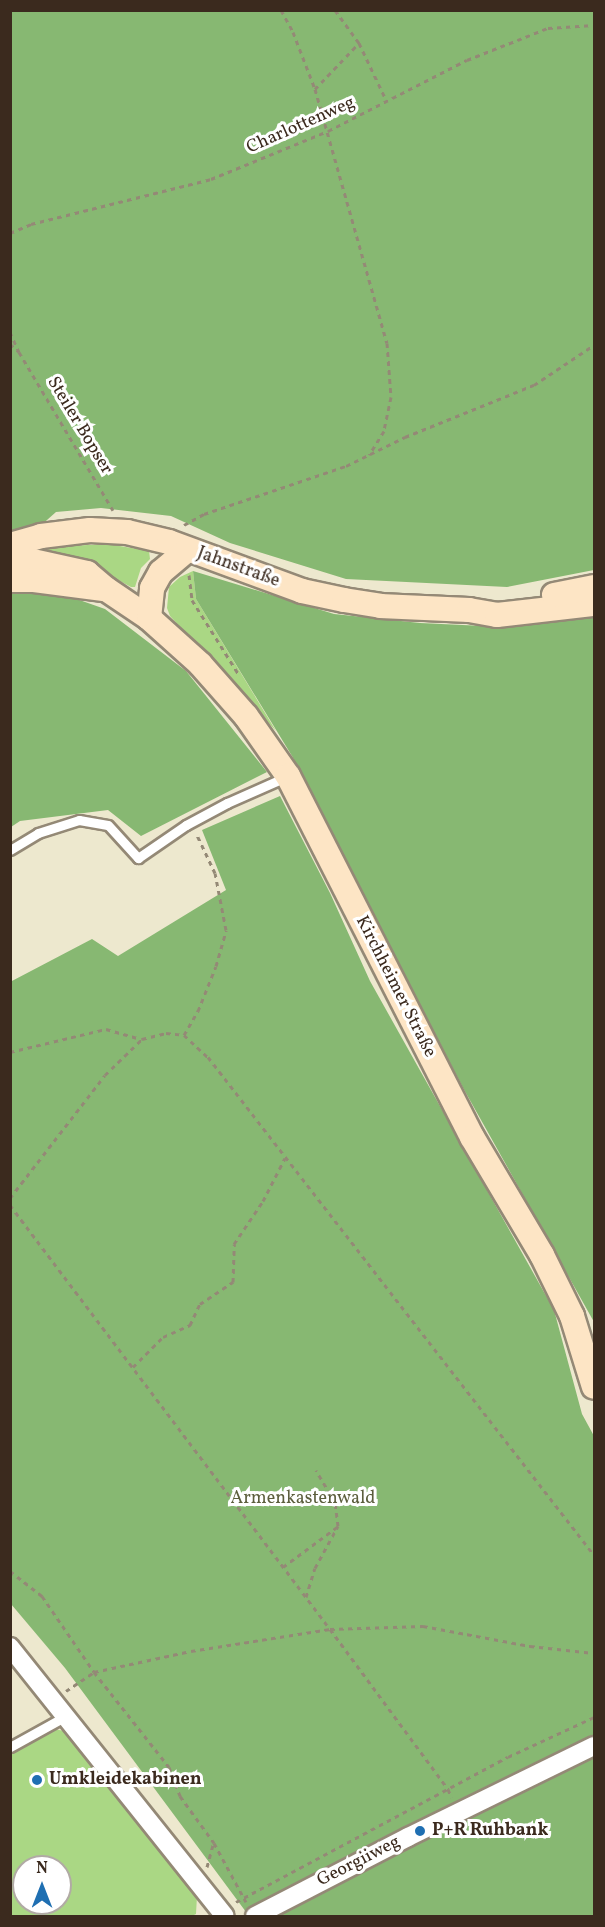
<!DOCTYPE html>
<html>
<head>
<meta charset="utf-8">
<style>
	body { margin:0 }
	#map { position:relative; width:605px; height:1927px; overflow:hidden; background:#ede8ce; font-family:Vollkorn,serif }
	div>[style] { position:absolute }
	.green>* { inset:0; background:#aad784 }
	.forest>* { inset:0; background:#87b872 }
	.path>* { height:3px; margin-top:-1.5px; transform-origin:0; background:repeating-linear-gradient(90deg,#948976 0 4.5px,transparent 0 9px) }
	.roads { filter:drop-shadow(2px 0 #948976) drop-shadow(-2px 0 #948976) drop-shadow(0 2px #948976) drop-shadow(0 -2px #948976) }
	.lane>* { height:9px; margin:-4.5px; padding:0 4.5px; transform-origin:4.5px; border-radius:4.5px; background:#fff }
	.street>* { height:18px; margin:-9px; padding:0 9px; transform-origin:9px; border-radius:9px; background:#fff }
	.secondary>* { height:24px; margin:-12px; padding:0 12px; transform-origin:12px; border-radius:12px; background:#fde5c5 }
	.dots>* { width:16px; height:16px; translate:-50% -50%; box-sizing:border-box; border:3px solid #fff; border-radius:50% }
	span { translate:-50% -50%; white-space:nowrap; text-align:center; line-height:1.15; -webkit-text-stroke:6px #fff; paint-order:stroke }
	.street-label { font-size:18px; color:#3b2a1e }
	.park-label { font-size:18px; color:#5c5e3d }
	.poi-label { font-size:18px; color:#3b2a1e; font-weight:700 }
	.left { translate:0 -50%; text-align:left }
	.frame { position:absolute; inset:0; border:12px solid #3b2a1e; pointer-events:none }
	.north { position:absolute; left:12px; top:1855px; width:60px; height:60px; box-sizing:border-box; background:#fff; border:2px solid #b1aaa5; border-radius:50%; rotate:0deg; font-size:16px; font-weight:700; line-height:24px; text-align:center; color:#3b2a1e }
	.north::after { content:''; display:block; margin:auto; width:21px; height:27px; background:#1f6fb2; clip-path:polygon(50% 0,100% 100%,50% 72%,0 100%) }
</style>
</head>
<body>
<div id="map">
	<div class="green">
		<i style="clip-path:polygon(108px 544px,149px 551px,150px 559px,141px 568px,135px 587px,131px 587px,94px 567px,33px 552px,68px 546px)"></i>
		<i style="clip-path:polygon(193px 571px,196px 599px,276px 731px,170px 616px,167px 608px,169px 587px,180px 577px)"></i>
		<i style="clip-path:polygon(evenodd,53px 1729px,65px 1731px,197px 1896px,196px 1914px,192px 1916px,11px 1916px,11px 1752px,53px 1729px,24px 1867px,60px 1867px,60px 1903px,24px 1903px,24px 1867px)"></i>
	</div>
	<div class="forest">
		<i style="clip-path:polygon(11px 11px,594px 11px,594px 570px,507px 587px,346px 579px,230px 543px,171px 516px,101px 508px,56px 512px,11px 552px)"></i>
		<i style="clip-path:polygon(11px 564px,48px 589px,105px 609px,186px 671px,267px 772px,141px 836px,108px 810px,20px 821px,11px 827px)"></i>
		<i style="clip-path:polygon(193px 571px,334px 614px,420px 623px,505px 627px,594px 616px,594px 1322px,462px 1086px,292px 756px,196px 599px)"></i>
		<i style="clip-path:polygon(280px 796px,330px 893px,370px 981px,554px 1310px,582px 1414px,594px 1436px,594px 1916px,249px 1916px,65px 1668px,11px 1604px,10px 982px,92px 939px,118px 956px,226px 890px,202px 830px)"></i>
	</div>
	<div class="path">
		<i style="left:281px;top:10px;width:25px;rotate:61deg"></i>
		<i style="left:293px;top:32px;width:61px;rotate:68.9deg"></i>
		<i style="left:315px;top:89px;width:264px;rotate:74.2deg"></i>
		<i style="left:387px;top:343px;width:54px;rotate:85.8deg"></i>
		<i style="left:391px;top:397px;width:35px;rotate:102deg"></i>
		<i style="left:384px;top:431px;width:28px;rotate:122deg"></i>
		<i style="left:335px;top:10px;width:41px;rotate:54deg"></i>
		<i style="left:359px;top:43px;width:65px;rotate:64.6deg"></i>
		<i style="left:315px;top:89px;width:64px;rotate:-46.3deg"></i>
		<i style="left:10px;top:233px;width:23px;rotate:-23deg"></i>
		<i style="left:31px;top:224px;width:186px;rotate:-14deg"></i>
		<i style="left:211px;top:179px;width:126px;rotate:-22.3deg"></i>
		<i style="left:328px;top:131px;width:156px;rotate:-27.1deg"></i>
		<i style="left:467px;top:60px;width:87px;rotate:-21.6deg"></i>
		<i style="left:548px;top:28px;width:46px;rotate:-3.7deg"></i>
		<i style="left:10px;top:332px;width:22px;rotate:66deg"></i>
		<i style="left:19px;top:352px;width:184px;rotate:59.3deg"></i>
		<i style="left:10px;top:344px;width:11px;rotate:41deg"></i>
		<i style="left:184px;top:525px;width:23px;rotate:-29deg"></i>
		<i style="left:204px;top:514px;width:150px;rotate:-18.7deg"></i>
		<i style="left:346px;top:466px;width:66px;rotate:-26.2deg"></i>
		<i style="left:405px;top:437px;width:139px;rotate:-22deg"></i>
		<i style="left:534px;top:385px;width:72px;rotate:-33.7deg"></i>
		<i style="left:189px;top:575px;width:25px;rotate:83deg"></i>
		<i style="left:192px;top:600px;width:89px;rotate:57.9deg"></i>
		<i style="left:184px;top:1035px;width:28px;rotate:-60deg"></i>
		<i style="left:198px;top:1011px;width:48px;rotate:-68.2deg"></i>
		<i style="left:216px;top:966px;width:37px;rotate:-74deg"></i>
		<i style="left:226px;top:930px;width:58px;rotate:-100.9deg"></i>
		<i style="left:215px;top:873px;width:42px;rotate:-115.3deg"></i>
		<i style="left:10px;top:1052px;width:99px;rotate:-13.5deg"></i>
		<i style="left:106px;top:1029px;width:37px;rotate:16deg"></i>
		<i style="left:10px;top:1198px;width:155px;rotate:-52.3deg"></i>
		<i style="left:105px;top:1075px;width:52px;rotate:-44.2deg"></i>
		<i style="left:142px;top:1039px;width:25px;rotate:-14deg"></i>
		<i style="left:166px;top:1033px;width:18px;rotate:6deg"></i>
		<i style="left:184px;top:1035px;width:33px;rotate:43deg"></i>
		<i style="left:208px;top:1057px;width:630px;rotate:52.22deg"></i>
		<i style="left:10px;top:1205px;width:531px;rotate:52.96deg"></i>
		<i style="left:330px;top:1629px;width:199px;rotate:53.6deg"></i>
		<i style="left:448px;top:1789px;width:9px;rotate:69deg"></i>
		<i style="left:133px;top:1367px;width:42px;rotate:-45deg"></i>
		<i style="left:163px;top:1337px;width:30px;rotate:-24deg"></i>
		<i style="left:190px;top:1325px;width:23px;rotate:-65deg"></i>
		<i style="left:200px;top:1304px;width:40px;rotate:-34deg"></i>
		<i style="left:233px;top:1282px;width:38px;rotate:-88deg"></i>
		<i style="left:234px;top:1244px;width:52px;rotate:-56deg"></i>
		<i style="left:263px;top:1201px;width:48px;rotate:-62.9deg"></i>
		<i style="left:283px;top:1567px;width:67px;rotate:-36.5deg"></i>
		<i style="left:10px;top:1571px;width:41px;rotate:38deg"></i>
		<i style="left:42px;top:1596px;width:92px;rotate:55.6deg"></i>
		<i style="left:94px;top:1672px;width:121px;rotate:51.7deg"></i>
		<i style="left:169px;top:1767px;width:31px;rotate:69deg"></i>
		<i style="left:180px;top:1796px;width:58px;rotate:54.1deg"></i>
		<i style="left:214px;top:1843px;width:67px;rotate:61.5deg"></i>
		<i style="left:306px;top:1597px;width:30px;rotate:-73deg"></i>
		<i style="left:315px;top:1568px;width:48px;rotate:-61.3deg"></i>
		<i style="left:338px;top:1526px;width:24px;rotate:-97deg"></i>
		<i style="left:335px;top:1502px;width:37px;rotate:-121deg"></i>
		<i style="left:66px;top:1691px;width:34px;rotate:-34deg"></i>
		<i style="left:94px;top:1672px;width:99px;rotate:-12.2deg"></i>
		<i style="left:191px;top:1651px;width:141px;rotate:-9deg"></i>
		<i style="left:330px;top:1629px;width:93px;rotate:-1.8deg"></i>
		<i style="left:423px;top:1626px;width:109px;rotate:10.6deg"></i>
		<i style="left:530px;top:1646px;width:64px;rotate:6.2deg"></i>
		<i style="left:207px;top:1867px;width:23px;rotate:-75deg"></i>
		<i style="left:236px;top:1902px;width:308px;rotate:-28.1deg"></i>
		<i style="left:508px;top:1757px;width:95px;rotate:-24.9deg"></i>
	</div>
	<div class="roads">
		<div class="lane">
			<i style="left:10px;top:850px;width:33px;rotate:-31deg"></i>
			<i style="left:38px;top:833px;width:43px;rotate:-17.6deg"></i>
			<i style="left:79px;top:820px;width:29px;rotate:10deg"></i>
			<i style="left:108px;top:825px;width:45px;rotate:47.7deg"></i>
			<i style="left:138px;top:858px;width:58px;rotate:-34.5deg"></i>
			<i style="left:186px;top:825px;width:47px;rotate:-28.2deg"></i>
			<i style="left:227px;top:803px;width:64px;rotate:-23.8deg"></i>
			<i style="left:10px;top:1747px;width:64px;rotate:-29deg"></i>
		</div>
		<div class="street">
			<i style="left:10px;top:1647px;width:344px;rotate:51.4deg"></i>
			<i style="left:255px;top:1916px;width:172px;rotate:-27.3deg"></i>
			<i style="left:408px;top:1837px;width:207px;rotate:-26.1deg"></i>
		</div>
		<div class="secondary">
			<i style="left:10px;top:545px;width:32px;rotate:-16deg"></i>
			<i style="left:41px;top:536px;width:49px;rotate:-7deg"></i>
			<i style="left:90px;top:530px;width:37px;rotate:3deg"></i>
			<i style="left:127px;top:532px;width:43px;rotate:13.4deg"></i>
			<i style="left:169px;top:542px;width:142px;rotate:20.2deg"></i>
			<i style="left:302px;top:591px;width:43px;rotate:12.1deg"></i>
			<i style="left:344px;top:600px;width:36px;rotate:9deg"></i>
			<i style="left:380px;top:606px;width:89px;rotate:2.6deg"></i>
			<i style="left:469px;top:610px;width:28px;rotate:10deg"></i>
			<i style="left:497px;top:615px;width:98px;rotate:-6.5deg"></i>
			<i style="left:10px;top:556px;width:79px;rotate:12.4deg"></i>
			<i style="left:87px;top:573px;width:25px;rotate:40deg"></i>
			<i style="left:106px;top:589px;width:52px;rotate:34deg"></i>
			<i style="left:149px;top:618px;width:69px;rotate:42deg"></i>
			<i style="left:200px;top:664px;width:69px;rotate:48.5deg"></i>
			<i style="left:246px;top:716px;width:73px;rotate:55deg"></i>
			<i style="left:288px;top:776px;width:405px;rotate:63deg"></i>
			<i style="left:472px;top:1137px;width:137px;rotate:59.3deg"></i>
			<i style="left:542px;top:1255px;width:68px;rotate:63.8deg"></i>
			<i style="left:572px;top:1316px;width:74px;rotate:72.8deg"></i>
			<i style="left:10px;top:580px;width:24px"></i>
			<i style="left:34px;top:580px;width:70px;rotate:7.4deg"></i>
			<i style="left:554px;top:595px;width:41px;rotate:-11.3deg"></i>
			<i style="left:149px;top:618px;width:30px;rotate:-84deg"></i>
			<i style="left:152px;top:588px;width:18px;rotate:-61deg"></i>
			<i style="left:161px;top:572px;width:34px;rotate:-40deg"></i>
		</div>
	</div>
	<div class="dots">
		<i style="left:37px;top:1780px;background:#1f6fb2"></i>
		<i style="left:420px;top:1831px;background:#1f6fb2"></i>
	</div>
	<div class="street-label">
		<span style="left:301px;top:126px;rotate:-24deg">Charlottenweg</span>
		<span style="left:79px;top:426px;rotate:59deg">Steiler Bopser</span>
		<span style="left:238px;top:568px;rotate:20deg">Jahnstraße</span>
		<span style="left:395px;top:987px;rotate:63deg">Kirchheimer Straße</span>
		<span style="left:359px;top:1862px;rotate:-27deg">Georgiiweg</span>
	</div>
	<div class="park-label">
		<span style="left:303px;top:1499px">Armenkastenwald</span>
	</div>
	<div class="poi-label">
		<span class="left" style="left:49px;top:1780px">Umkleidekabinen</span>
		<span class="left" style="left:432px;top:1831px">P+R Ruhbank</span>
	</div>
	<div class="frame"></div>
	<div class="north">N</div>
</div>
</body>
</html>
